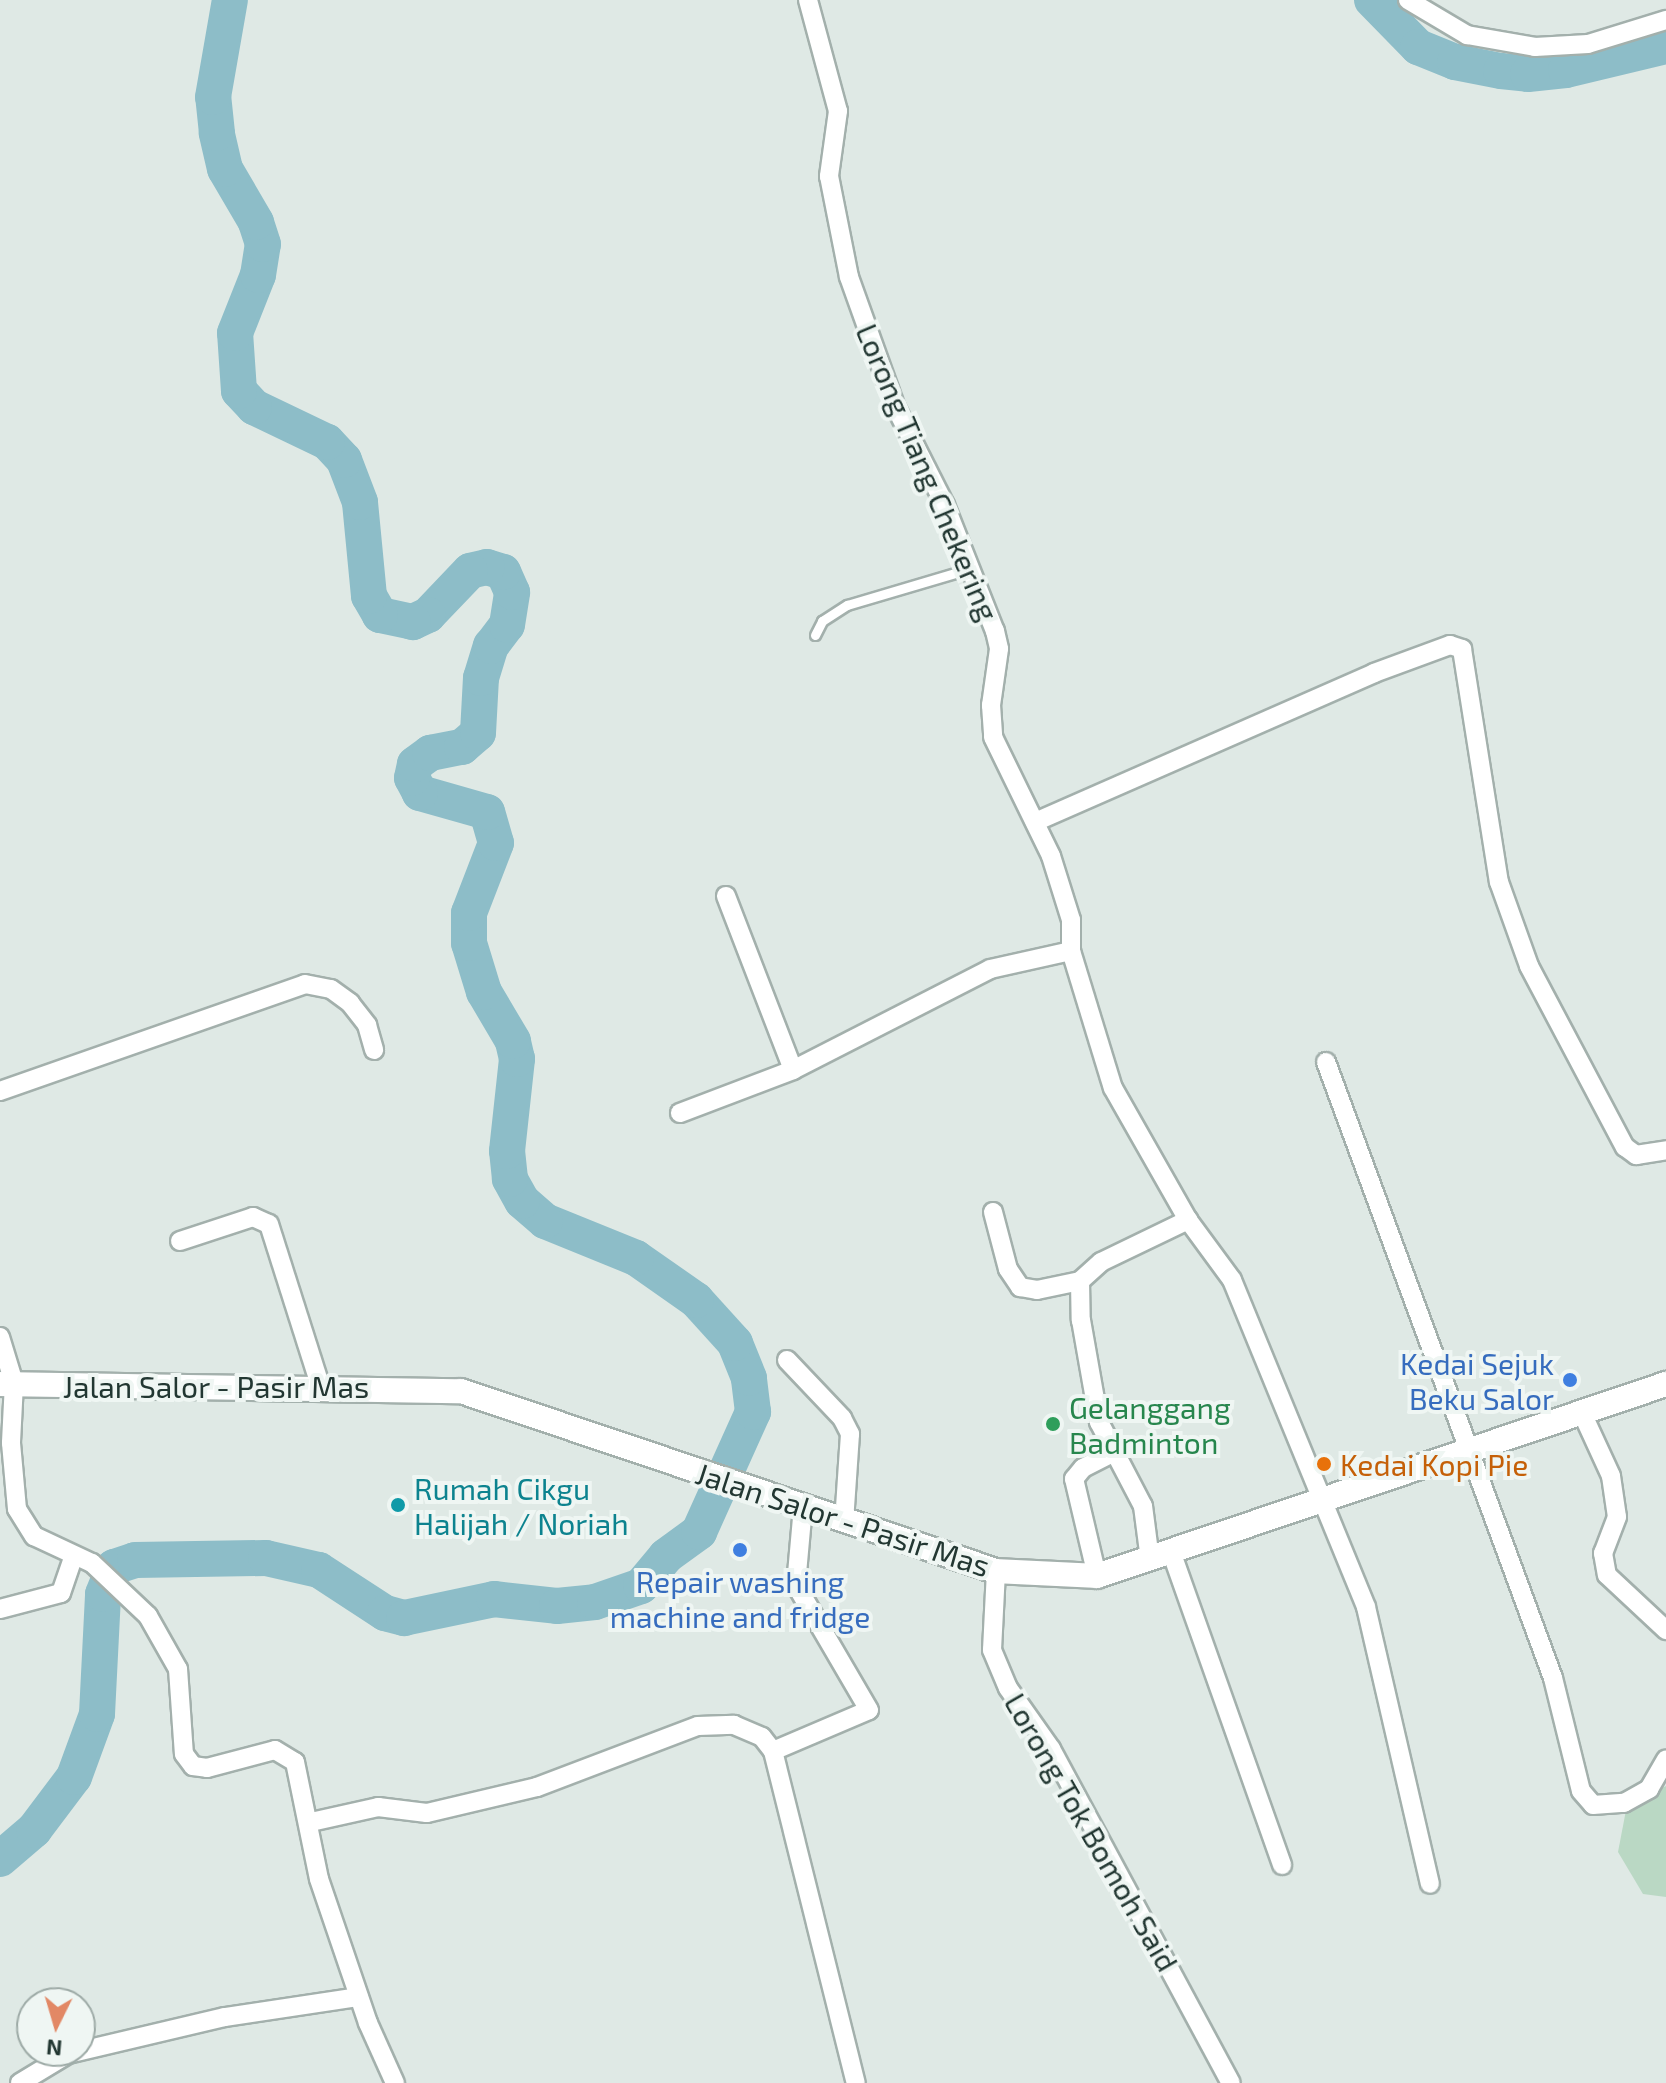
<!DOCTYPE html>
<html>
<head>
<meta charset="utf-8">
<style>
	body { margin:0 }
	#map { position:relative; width:1666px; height:2083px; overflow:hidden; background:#dfe9e5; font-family:"Exo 2",sans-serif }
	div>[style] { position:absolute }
	.green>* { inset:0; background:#bad8c4 }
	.river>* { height:36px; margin:-18px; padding:0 18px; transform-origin:18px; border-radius:18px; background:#8dbdc8 }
	.roads { filter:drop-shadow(2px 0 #a3b0ac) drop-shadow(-2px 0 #a3b0ac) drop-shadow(0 2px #a3b0ac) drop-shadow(0 -2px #a3b0ac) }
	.service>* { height:9px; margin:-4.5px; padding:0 4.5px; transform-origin:4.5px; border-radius:4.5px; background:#fff }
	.minor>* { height:18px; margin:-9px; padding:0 9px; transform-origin:9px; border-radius:9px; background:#fff }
	.secondary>* { height:24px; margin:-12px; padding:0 12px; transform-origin:12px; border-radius:12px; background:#fff }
	.dots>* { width:22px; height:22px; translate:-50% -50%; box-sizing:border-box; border:4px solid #eff6f3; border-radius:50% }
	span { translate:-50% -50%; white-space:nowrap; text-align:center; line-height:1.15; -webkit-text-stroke:8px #eff6f3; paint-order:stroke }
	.street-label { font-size:30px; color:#223732 }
	.shop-label { font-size:30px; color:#366cbe }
	.right { translate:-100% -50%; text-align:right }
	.leisure-label { font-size:30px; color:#27864d }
	.left { translate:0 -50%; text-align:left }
	.food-label { font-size:30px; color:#c56008 }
	.culture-label { font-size:30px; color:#0d838f }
	.north { position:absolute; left:16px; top:1987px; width:80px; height:80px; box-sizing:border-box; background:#eff6f3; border:2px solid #9daaa6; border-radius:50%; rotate:185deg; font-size:22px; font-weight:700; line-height:32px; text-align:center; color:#223732 }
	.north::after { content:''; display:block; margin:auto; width:28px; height:36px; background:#e28865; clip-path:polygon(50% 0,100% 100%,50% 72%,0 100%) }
</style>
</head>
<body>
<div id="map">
	<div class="green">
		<i style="clip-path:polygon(1666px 1786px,1666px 1897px,1643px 1894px,1618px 1852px,1627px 1805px)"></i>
	</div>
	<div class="river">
		<i style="left:1372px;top:0;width:66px;rotate:45.6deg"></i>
		<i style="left:1418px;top:47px;width:40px;rotate:22deg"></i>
		<i style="left:1455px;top:62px;width:47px;rotate:11.1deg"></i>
		<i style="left:1501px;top:71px;width:27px;rotate:6deg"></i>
		<i style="left:1528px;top:74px;width:38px;rotate:-6deg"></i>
		<i style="left:1566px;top:70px;width:103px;rotate:-13.5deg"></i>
		<i style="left:0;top:1859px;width:45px;rotate:-40.5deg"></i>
		<i style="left:34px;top:1830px;width:66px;rotate:-53deg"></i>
		<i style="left:74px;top:1777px;width:67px;rotate:-69.9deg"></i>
		<i style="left:97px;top:1714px;width:120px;rotate:-87.1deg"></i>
		<i style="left:103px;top:1594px;width:29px;rotate:-68deg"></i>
		<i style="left:114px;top:1567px;width:22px;rotate:-18deg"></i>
		<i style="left:135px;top:1560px;width:131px;rotate:-0.9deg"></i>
		<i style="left:266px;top:1558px;width:54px;rotate:12.8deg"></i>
		<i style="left:319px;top:1570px;width:79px;rotate:33.1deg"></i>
		<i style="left:385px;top:1613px;width:20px;rotate:15deg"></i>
		<i style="left:404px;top:1618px;width:92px;rotate:-11.9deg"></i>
		<i style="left:494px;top:1599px;width:63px;rotate:6.3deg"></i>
		<i style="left:557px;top:1606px;width:38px;rotate:-6deg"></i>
		<i style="left:595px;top:1602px;width:49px;rotate:-19.2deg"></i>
		<i style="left:641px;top:1586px;width:39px;rotate:-50deg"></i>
		<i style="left:666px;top:1556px;width:41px;rotate:-36deg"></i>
		<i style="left:699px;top:1532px;width:132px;rotate:-65.8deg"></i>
		<i style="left:753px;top:1412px;width:34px;rotate:-97deg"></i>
		<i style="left:749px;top:1378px;width:38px;rotate:-112deg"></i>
		<i style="left:735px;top:1343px;width:58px;rotate:-132.2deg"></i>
		<i style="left:696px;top:1300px;width:73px;rotate:-145deg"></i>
		<i style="left:636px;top:1258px;width:98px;rotate:-157.9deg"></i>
		<i style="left:545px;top:1221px;width:30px;rotate:-139deg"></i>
		<i style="left:522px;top:1201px;width:25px;rotate:-119deg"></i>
		<i style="left:510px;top:1179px;width:28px;rotate:-96deg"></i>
		<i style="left:507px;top:1151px;width:93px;rotate:-83.8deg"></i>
		<i style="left:517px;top:1059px;width:18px;rotate:-103deg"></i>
		<i style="left:513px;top:1041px;width:57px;rotate:-120.6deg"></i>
		<i style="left:484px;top:992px;width:51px;rotate:-107deg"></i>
		<i style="left:469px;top:943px;width:30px;rotate:-90deg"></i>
		<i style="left:469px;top:913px;width:75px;rotate:-68.9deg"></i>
		<i style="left:496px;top:843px;width:32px;rotate:-106deg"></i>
		<i style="left:487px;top:812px;width:70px;rotate:-164.2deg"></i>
		<i style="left:420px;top:793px;width:17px;rotate:-118deg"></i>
		<i style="left:412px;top:778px;width:14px;rotate:-78deg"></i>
		<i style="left:415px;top:764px;width:19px;rotate:-36deg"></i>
		<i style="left:430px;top:753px;width:33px;rotate:-11deg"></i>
		<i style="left:462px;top:747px;width:21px;rotate:-41deg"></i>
		<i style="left:478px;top:733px;width:55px;rotate:-86.9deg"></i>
		<i style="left:481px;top:678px;width:34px;rotate:-73deg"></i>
		<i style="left:491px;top:646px;width:26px;rotate:-53deg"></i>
		<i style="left:507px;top:625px;width:33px;rotate:-81deg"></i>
		<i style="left:512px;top:592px;width:22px;rotate:-114deg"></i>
		<i style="left:503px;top:572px;width:17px;rotate:-163deg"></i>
		<i style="left:487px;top:567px;width:17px;rotate:167deg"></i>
		<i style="left:470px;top:571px;width:61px;rotate:133.7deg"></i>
		<i style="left:428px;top:615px;width:17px;rotate:155deg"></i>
		<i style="left:413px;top:622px;width:34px;rotate:-168deg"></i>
		<i style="left:380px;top:615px;width:22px;rotate:-120deg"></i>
		<i style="left:369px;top:596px;width:94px;rotate:-95.5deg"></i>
		<i style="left:360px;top:502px;width:45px;rotate:-110.9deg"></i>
		<i style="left:344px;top:460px;width:25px;rotate:-133deg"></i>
		<i style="left:327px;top:442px;width:81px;rotate:-154.4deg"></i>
		<i style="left:254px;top:407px;width:22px;rotate:-133deg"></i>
		<i style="left:239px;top:391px;width:58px;rotate:-93.9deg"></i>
		<i style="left:235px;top:333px;width:62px;rotate:-68.4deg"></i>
		<i style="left:258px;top:275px;width:31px;rotate:-81deg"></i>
		<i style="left:263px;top:244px;width:23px;rotate:-108deg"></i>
		<i style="left:256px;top:222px;width:61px;rotate:-120.3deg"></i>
		<i style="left:225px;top:169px;width:37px;rotate:-103deg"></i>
		<i style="left:217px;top:133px;width:36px;rotate:-96deg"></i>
		<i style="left:213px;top:97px;width:98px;rotate:-80.1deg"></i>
	</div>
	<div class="roads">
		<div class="service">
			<i style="left:815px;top:635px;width:16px;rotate:-63deg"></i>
			<i style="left:822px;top:621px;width:30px;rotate:-33deg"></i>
			<i style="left:847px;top:605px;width:130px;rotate:-16.5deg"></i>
		</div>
		<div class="minor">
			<i style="left:808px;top:0;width:115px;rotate:74.9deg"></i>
			<i style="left:838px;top:111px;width:66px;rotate:97.9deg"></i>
			<i style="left:829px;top:176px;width:103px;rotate:78.8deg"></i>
			<i style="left:849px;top:277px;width:139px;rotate:70.3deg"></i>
			<i style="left:896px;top:408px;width:109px;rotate:63.2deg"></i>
			<i style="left:945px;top:505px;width:136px;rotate:68.4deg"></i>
			<i style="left:995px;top:631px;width:18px;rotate:77deg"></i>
			<i style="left:999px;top:649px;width:57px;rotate:98.1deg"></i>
			<i style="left:991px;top:705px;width:32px;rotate:86deg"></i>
			<i style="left:993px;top:737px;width:132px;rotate:64deg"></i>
			<i style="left:1051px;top:856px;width:67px;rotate:72.6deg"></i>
			<i style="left:1071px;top:920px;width:31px;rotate:90deg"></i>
			<i style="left:1071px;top:951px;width:143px;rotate:73deg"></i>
			<i style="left:1113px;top:1088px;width:152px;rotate:60.4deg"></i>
			<i style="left:1188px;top:1220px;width:74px;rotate:53.7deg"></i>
			<i style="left:1232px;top:1280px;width:353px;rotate:67.7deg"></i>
			<i style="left:1366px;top:1607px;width:284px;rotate:77deg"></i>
			<i style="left:1408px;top:0;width:69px;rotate:30.7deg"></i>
			<i style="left:1467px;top:35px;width:69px;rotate:10deg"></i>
			<i style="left:1535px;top:47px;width:53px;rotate:-3.2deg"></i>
			<i style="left:1588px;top:44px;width:82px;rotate:-17.1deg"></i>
			<i style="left:1035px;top:822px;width:370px;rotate:-23.7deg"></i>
			<i style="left:1374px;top:673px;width:81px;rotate:-20.2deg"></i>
			<i style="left:1450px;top:645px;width:13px;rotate:18deg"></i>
			<i style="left:1462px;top:649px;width:236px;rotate:81deg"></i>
			<i style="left:1499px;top:882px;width:89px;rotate:70.3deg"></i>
			<i style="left:1529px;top:966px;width:205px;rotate:62.1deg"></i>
			<i style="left:1625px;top:1147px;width:14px;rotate:36deg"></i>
			<i style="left:1636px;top:1155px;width:30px;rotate:-9deg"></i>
			<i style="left:726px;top:896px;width:186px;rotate:68.9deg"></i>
			<i style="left:1326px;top:1062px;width:656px;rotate:69.77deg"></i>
			<i style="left:1553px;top:1678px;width:116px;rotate:76.1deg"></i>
			<i style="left:1581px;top:1791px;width:18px;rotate:49deg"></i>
			<i style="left:1593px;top:1805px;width:31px;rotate:-4deg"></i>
			<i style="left:1624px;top:1803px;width:29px;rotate:-29deg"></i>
			<i style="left:1649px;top:1789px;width:34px;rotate:-60deg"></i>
			<i style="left:0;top:1091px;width:323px;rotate:-19.3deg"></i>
			<i style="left:305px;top:984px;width:26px;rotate:11deg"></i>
			<i style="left:331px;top:989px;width:24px;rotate:36deg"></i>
			<i style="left:350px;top:1003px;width:28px;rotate:52deg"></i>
			<i style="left:367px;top:1025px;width:26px;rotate:74deg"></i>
			<i style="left:680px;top:1113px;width:121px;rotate:-20.8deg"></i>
			<i style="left:793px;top:1070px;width:221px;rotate:-27.1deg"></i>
			<i style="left:990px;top:969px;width:83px;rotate:-12.5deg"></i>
			<i style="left:993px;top:1212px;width:59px;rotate:75.3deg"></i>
			<i style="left:1008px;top:1269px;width:22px;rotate:56deg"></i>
			<i style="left:1020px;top:1287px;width:17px;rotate:10deg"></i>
			<i style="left:1037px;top:1290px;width:44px;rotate:-11.8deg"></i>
			<i style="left:1080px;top:1281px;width:28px;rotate:-42deg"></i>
			<i style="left:1101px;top:1262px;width:97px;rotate:-25.8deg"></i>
			<i style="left:180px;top:1241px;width:77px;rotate:-18.2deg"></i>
			<i style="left:253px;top:1217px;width:17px;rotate:24deg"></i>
			<i style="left:269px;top:1224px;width:169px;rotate:72.4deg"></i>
			<i style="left:1080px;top:1281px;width:39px;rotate:89deg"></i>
			<i style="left:1081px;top:1320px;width:104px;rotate:80deg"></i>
			<i style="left:1099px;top:1422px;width:95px;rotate:62.4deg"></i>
			<i style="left:1143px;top:1506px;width:54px;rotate:82.6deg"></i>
			<i style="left:0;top:1337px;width:48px;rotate:73.1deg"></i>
			<i style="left:14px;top:1383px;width:60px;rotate:92.9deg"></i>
			<i style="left:11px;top:1443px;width:66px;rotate:84.8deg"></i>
			<i style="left:17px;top:1509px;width:32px;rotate:58deg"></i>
			<i style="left:34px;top:1536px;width:64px;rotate:25deg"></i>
			<i style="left:92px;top:1563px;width:77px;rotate:43.4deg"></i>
			<i style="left:148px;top:1616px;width:61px;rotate:60.5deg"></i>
			<i style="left:178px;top:1669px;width:85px;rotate:86deg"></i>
			<i style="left:184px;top:1754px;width:15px;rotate:53deg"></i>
			<i style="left:193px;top:1766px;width:14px;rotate:8deg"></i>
			<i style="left:207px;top:1768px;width:70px;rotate:-14.8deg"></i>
			<i style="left:275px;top:1750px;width:23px;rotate:31deg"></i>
			<i style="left:295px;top:1762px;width:119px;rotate:78.4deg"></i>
			<i style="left:319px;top:1879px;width:152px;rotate:71.2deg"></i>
			<i style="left:368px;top:2023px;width:66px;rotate:65.8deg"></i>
			<i style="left:787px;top:1360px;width:80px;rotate:46.5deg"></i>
			<i style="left:842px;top:1418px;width:18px;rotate:63deg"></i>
			<i style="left:850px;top:1434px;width:87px;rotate:93.9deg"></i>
			<i style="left:1583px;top:1415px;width:67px;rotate:65.3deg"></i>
			<i style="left:1611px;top:1476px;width:41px;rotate:81.7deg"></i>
			<i style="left:1617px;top:1517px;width:39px;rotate:111deg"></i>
			<i style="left:1603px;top:1553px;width:22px;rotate:80deg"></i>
			<i style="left:1607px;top:1575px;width:81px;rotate:43deg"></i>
			<i style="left:1172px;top:1554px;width:330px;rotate:70.5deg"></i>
			<i style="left:996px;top:1571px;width:79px;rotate:92.9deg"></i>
			<i style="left:992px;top:1650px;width:41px;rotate:67.2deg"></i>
			<i style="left:1008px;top:1688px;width:75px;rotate:54.8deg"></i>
			<i style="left:1051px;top:1749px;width:379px;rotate:61.7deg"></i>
			<i style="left:1097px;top:1576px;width:100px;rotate:-103.3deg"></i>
			<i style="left:1074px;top:1479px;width:14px;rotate:-51deg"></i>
			<i style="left:1083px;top:1468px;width:38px;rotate:-27deg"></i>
			<i style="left:0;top:1609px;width:63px;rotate:-14.7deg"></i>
			<i style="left:61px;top:1593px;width:40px;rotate:-71.1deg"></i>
			<i style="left:773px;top:1751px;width:104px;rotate:-23.1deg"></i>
			<i style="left:869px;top:1710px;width:145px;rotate:-120.3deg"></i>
			<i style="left:796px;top:1585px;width:78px;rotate:-84.9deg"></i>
			<i style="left:311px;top:1822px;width:69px;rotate:-12.6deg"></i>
			<i style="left:378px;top:1807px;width:49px;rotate:7deg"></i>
			<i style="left:427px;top:1813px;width:113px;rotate:-13.3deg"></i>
			<i style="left:537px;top:1787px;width:172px;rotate:-20.8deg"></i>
			<i style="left:698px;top:1726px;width:36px;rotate:-2deg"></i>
			<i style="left:734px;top:1725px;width:30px;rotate:23deg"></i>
			<i style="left:762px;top:1737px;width:18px;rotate:52deg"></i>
			<i style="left:773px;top:1751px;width:342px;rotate:76deg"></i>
			<i style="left:20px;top:2083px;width:56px;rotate:-31.1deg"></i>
			<i style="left:68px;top:2054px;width:161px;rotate:-13.3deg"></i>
			<i style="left:225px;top:2017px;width:135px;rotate:-8.5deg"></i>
		</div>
		<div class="secondary">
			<i style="left:0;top:1384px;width:461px;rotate:0.9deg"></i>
			<i style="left:461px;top:1391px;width:564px;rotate:18.6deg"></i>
			<i style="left:996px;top:1571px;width:101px;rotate:2.8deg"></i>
			<i style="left:1097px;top:1576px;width:601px;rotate:-18.65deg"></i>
		</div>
	</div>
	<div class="dots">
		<i style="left:1570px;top:1380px;background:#3f7fe0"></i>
		<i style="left:1053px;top:1424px;background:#2e9e5b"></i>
		<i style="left:1324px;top:1464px;background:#e8710a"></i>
		<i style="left:398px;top:1505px;background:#0f9aa8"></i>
		<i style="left:740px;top:1550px;background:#3f7fe0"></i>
	</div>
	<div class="street-label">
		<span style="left:928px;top:472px;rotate:67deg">Lorong Tiang Chekering</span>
		<span style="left:216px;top:1386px">Jalan Salor - Pasir Mas</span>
		<span style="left:843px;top:1519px;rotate:18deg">Jalan Salor - Pasir Mas</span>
		<span style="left:1092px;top:1832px;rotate:60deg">Lorong Tok Bomoh Said</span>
	</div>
	<div class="shop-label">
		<span class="right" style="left:1554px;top:1380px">Kedai Sejuk<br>Beku Salor</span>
		<span style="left:740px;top:1598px">Repair washing<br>machine and fridge</span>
	</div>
	<div class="leisure-label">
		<span class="left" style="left:1069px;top:1424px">Gelanggang<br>Badminton</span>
	</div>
	<div class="food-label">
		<span class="left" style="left:1340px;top:1464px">Kedai Kopi Pie</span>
	</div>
	<div class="culture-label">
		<span class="left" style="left:414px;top:1505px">Rumah Cikgu<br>Halijah / Noriah</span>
	</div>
	<div class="north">N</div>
</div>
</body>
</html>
